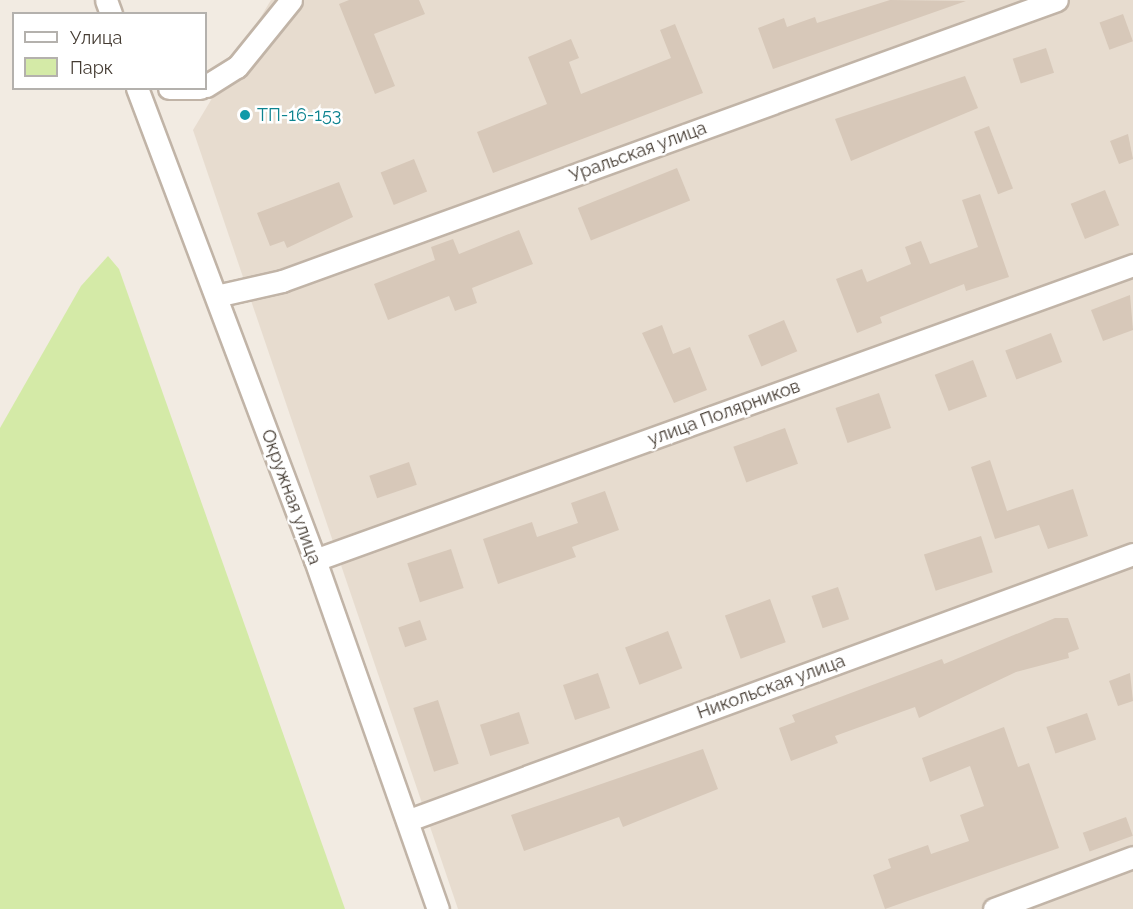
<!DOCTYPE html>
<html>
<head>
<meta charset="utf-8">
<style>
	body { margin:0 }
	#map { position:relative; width:1133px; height:909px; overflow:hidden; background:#f2ebe2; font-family:Raleway,sans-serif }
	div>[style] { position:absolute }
	.residential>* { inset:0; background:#e7dccf }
	.green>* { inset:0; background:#d4eaa7 }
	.building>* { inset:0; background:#d7c8b9; transform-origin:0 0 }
	.roads { filter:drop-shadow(2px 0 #c1b4a7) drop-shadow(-2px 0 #c1b4a7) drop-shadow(0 2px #c1b4a7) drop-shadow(0 -2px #c1b4a7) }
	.minor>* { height:21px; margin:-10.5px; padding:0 10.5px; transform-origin:10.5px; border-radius:10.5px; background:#fff }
	.dots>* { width:16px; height:16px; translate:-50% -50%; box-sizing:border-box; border:3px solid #fff; border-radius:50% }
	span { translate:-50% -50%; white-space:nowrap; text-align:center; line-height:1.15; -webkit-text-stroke:5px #fff; paint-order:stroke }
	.culture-label { font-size:18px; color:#0d838f }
	.left { translate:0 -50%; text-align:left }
	.street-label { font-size:18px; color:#443b32 }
	.legend { position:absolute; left:12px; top:12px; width:195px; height:78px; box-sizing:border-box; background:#fff; border:2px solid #b4b1ad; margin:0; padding:8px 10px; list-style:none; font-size:18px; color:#443b32 }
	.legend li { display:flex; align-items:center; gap:12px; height:30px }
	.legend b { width:30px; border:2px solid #b4b1ad }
</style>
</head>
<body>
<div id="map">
	<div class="residential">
		<i style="clip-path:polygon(271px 0,1133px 0,1133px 909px,458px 909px,193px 130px)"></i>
	</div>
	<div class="green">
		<i style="clip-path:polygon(108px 256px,119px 269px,345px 909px,0 909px,0 428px,81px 286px)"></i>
	</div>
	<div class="building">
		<i style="clip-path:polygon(349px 0,419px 0,425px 14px,374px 34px,395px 86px,375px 94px,339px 4px)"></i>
		<i style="clip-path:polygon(890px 0,966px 1px,773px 69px,758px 28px,784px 18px,787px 27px,815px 17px,817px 23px)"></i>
		<i style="left:1123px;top:14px;width:29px;height:25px;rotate:70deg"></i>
		<i style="clip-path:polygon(675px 24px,703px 93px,493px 173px,477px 132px,547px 104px,528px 57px,571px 39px,579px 58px,569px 62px,581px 94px,671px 58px,660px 30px)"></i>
		<i style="left:1046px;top:48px;width:26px;height:35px;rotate:72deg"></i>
		<i style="clip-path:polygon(965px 76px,978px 108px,851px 161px,835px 119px)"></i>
		<i style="left:989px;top:126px;width:67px;height:16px;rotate:69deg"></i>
		<i style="clip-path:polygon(1128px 134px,1133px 159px,1119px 164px,1110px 141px)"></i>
		<i style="left:414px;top:159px;width:35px;height:36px;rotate:68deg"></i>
		<i style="left:677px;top:168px;width:35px;height:107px;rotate:68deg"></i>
		<i style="clip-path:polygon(339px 182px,353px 217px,287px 248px,284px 241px,270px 246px,257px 213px)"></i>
		<i style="left:1105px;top:190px;width:38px;height:37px;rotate:68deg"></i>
		<i style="clip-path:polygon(980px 194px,1009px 277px,966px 291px,964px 284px,880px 317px,882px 323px,857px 333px,836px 279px,862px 269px,867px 282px,911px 264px,905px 247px,921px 241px,930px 264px,978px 247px,962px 200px)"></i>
		<i style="clip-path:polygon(519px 230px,533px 264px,472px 288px,477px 303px,455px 311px,449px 296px,388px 320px,374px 284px,435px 260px,431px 247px,453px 239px,459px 254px)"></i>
		<i style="clip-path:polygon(1130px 295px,1133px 330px,1103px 341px,1091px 310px)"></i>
		<i style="left:784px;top:320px;width:34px;height:39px;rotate:67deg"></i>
		<i style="clip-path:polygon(662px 325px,673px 354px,690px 347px,707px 390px,674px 403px,642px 333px)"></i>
		<i style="left:1051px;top:333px;width:31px;height:49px;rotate:69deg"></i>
		<i style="left:973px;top:360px;width:39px;height:41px;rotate:69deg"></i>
		<i style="left:879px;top:393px;width:37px;height:46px;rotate:71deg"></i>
		<i style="left:785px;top:428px;width:38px;height:55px;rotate:70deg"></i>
		<i style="clip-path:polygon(990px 460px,1007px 511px,1073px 489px,1088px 536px,1048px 549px,1039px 525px,995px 539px,971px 467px)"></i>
		<i style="left:409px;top:462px;width:24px;height:42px;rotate:71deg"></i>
		<i style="clip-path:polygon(605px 491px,619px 530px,572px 547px,576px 557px,498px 584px,483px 539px,532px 522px,537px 537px,578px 523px,571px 503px)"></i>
		<i style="left:981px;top:536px;width:38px;height:60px;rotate:72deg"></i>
		<i style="left:451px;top:549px;width:41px;height:46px;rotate:72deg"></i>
		<i style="left:838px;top:587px;width:34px;height:28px;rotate:71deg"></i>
		<i style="left:770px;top:599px;width:46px;height:48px;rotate:70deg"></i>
		<i style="clip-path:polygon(1055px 618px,1068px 618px,1079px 649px,1068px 653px,1069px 658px,1016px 672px,919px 718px,915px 707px,835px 736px,838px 743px,791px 761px,779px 728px,795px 722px,792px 715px,942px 659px,944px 664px)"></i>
		<i style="left:420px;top:620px;width:21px;height:23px;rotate:71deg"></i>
		<i style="left:668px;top:631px;width:40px;height:46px;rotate:69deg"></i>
		<i style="left:598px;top:673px;width:37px;height:37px;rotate:71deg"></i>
		<i style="clip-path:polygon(1130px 673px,1133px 701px,1118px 706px,1109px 681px)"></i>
		<i style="left:438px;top:700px;width:67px;height:26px;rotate:72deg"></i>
		<i style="left:519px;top:712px;width:33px;height:41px;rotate:72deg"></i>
		<i style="left:1087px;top:713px;width:28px;height:43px;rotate:71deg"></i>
		<i style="clip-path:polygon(1004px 727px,1018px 767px,1029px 763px,1059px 848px,885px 909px,873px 875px,891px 868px,888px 859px,928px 845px,931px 854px,969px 841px,960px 815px,984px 806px,970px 766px,930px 782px,922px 758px)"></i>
		<i style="clip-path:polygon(703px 749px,718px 789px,623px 827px,619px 817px,524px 851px,511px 815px)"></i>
		<i style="left:1126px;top:817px;width:20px;height:46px;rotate:70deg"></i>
	</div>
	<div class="roads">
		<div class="minor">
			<i style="left:106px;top:0;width:15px;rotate:70deg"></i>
			<i style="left:206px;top:86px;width:36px;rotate:-32deg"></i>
			<i style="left:237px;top:67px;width:86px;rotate:-51.1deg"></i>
			<i style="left:137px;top:88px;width:504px;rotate:69.34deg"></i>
			<i style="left:315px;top:560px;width:370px;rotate:70.6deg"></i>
			<i style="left:169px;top:88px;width:31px"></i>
			<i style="left:216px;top:296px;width:68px;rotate:-12.8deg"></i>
			<i style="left:282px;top:281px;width:824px;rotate:-19.93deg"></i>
			<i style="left:315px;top:560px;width:870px;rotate:-19.83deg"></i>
			<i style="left:409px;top:820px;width:771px;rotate:-20.17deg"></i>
			<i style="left:994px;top:909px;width:148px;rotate:-20.5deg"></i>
		</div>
	</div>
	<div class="dots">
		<i style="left:245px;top:115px;background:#0f9aa8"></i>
	</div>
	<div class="culture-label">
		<span class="left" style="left:257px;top:115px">ТП-16-153</span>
	</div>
	<div class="street-label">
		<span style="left:638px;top:152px;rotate:-20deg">Уральская улица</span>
		<span style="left:724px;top:413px;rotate:-20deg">улица Полярников</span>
		<span style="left:291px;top:497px;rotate:70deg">Окружная улица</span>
		<span style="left:771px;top:687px;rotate:-20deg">Никольская улица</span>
	</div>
	<ul class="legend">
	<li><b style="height:8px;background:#fff"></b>Улица</li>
	<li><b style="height:16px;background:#d4eaa7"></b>Парк</li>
	</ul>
</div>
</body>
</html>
